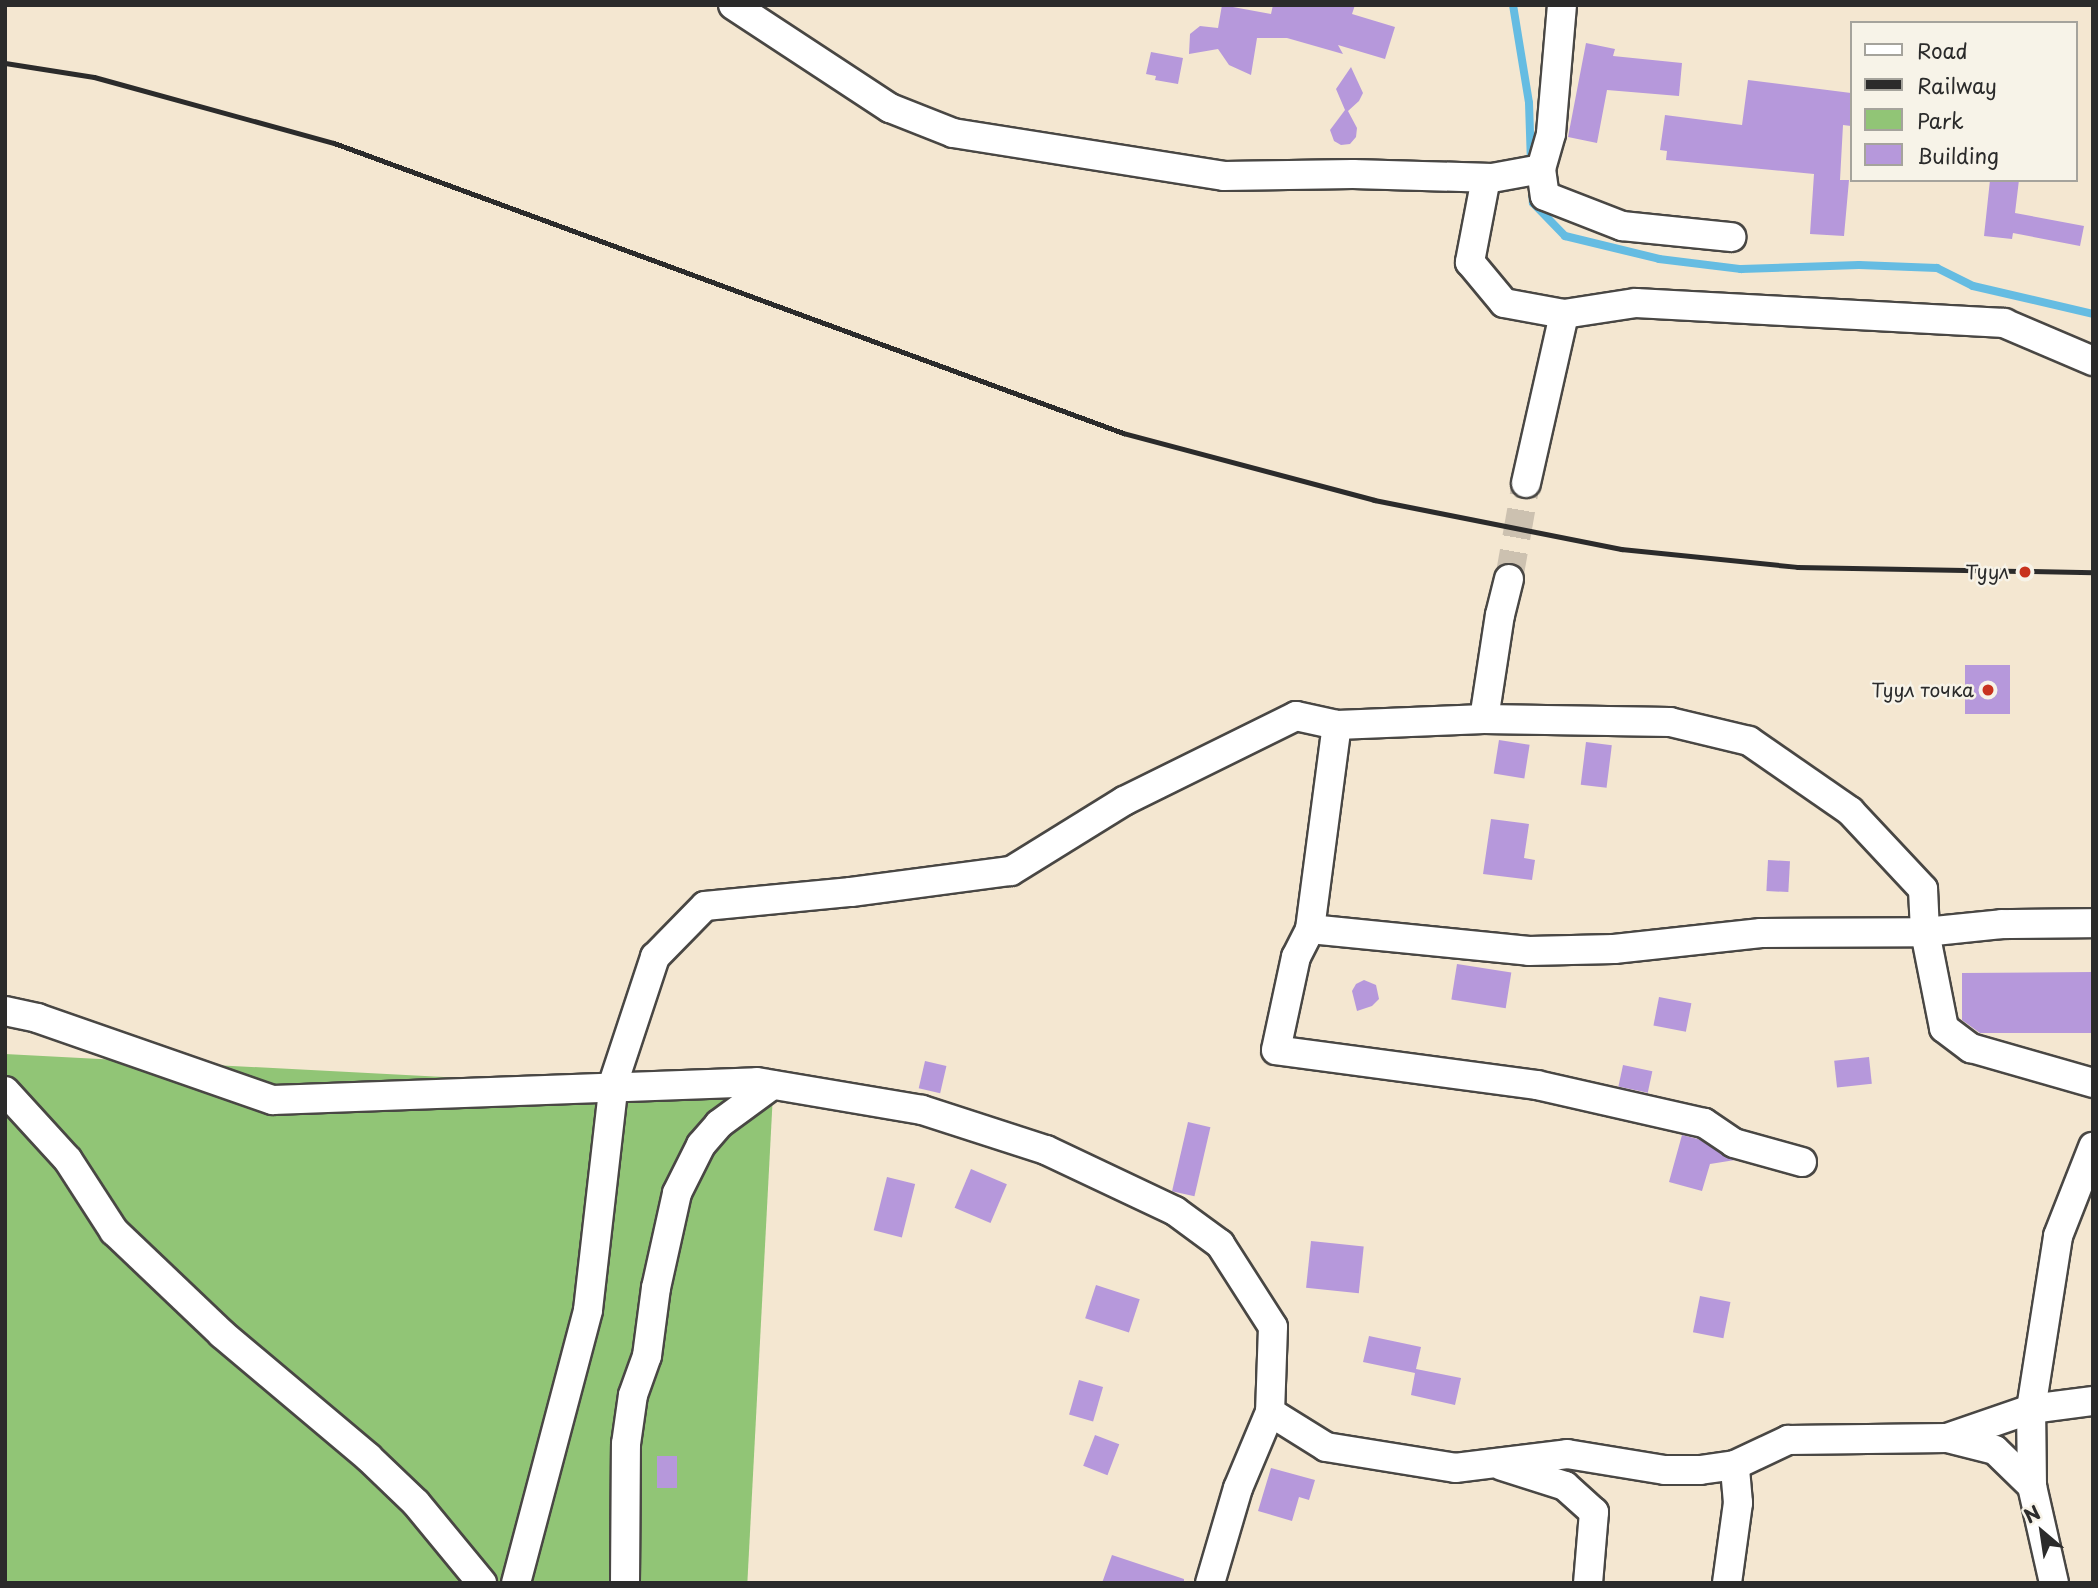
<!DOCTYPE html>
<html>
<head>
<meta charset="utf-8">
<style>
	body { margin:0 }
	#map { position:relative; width:2098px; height:1588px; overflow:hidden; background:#f4e7d1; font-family:"Playpen Sans",sans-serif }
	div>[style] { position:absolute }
	.green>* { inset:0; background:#91c576; transform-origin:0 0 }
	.stream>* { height:8px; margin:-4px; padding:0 4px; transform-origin:4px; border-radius:4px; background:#65bce2 }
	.building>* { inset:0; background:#b698db; transform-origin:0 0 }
	.minor-tunnel>* { height:28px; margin-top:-14px; transform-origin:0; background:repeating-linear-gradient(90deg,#ccc1b0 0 28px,transparent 0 42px) }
	.roads { filter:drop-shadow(2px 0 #494744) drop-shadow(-2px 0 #494744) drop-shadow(0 2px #494744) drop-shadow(0 -2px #494744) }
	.minor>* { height:28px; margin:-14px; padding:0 14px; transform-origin:14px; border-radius:14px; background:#fff }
	.rail>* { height:5px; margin:-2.5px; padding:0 2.5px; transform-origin:2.5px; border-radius:2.5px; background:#2b2b2b }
	.dots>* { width:19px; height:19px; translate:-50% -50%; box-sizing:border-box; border:4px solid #f7f3e8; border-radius:50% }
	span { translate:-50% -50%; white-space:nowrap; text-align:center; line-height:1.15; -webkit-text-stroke:5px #f7f3e8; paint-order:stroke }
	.poi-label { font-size:19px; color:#2b2b2b }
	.right { translate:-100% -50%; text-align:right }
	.frame { position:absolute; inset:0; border:7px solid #2b2b2b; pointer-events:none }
	.legend { position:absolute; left:1850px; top:21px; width:228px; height:161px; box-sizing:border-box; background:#f7f3e8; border:2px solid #a5a39c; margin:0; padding:9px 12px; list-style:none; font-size:21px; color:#2b2b2b }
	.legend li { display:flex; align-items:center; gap:14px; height:35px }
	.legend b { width:35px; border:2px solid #a5a39c }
	.north { position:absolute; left:2007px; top:1497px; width:70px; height:70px; -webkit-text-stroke:5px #f7f3e8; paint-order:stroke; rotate:331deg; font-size:19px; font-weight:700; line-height:28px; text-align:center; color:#2b2b2b }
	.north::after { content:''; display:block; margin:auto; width:24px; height:32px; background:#2b2b2b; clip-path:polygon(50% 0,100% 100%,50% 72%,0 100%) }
</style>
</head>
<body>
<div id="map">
	<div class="green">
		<i style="left:5px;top:1054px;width:769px;height:529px;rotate:3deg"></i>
	</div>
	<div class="stream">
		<i style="left:1513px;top:5px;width:99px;rotate:80.7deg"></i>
		<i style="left:1529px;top:103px;width:59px;rotate:88.1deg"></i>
		<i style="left:1532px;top:192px;width:11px;rotate:85deg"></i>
		<i style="left:1533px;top:203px;width:46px;rotate:45.9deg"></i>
		<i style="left:1565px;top:236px;width:97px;rotate:13.7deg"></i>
		<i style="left:1659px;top:259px;width:83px;rotate:7deg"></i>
		<i style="left:1741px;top:269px;width:118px;rotate:-1.9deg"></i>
		<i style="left:1859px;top:265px;width:78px;rotate:2.2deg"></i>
		<i style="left:1937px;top:268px;width:40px;rotate:26.6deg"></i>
		<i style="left:1973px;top:286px;width:123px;rotate:13.1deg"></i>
	</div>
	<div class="building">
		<i style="clip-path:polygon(1222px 5px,1271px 14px,1273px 5px,1355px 5px,1352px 14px,1395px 27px,1385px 59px,1338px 45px,1343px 54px,1287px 38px,1257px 38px,1251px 75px,1229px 65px,1218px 49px,1189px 54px,1190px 34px,1200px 26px,1218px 28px)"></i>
		<i style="clip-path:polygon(1586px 43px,1615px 49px,1613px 56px,1682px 63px,1679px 96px,1607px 90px,1597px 143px,1568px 137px)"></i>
		<i style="clip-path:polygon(1151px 52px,1183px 58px,1178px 84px,1155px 80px,1156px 76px,1146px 74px)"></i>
		<i style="clip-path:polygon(1351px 67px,1363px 93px,1359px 101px,1348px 111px,1357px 128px,1356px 137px,1350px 144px,1341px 145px,1334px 141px,1330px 130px,1345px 110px,1336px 89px)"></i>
		<i style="clip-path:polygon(1748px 80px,1851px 93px,1851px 126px,1843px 125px,1840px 180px,1849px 180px,1844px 236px,1810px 234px,1814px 174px,1666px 160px,1667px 151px,1660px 150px,1665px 115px,1742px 125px)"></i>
		<i style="clip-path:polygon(1990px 180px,2019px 180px,2015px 213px,2084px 226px,2080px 246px,2013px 233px,2012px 239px,1984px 236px)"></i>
		<i style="left:1965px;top:665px;width:45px;height:49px"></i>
		<i style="left:1499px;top:740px;width:31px;height:34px;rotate:9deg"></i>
		<i style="left:1586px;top:742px;width:26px;height:43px;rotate:7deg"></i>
		<i style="clip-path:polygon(1491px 819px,1529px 824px,1524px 858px,1535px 860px,1532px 880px,1483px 874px)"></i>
		<i style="left:1768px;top:860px;width:22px;height:31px;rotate:3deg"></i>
		<i style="left:1457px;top:964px;width:55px;height:36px;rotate:9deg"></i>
		<i style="clip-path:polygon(2093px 972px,2093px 1033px,1980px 1033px,1962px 1020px,1962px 973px)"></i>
		<i style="clip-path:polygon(1364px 980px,1376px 985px,1379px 999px,1372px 1006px,1357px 1011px,1352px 991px,1356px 984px)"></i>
		<i style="left:1659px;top:997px;width:33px;height:29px;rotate:11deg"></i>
		<i style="left:1869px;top:1057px;width:27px;height:35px;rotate:84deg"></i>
		<i style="left:925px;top:1061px;width:22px;height:28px;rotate:13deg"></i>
		<i style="left:1623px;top:1065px;width:30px;height:22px;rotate:12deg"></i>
		<i style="left:1188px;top:1122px;width:23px;height:71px;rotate:13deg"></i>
		<i style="clip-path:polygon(1682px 1135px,1698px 1139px,1735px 1160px,1710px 1164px,1702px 1191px,1669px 1182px)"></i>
		<i style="left:971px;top:1169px;width:39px;height:42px;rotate:23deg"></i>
		<i style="left:887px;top:1177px;width:29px;height:55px;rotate:14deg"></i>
		<i style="left:1311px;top:1241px;width:53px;height:47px;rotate:6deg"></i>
		<i style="left:1096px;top:1285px;width:46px;height:35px;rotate:18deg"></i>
		<i style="left:1700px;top:1296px;width:31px;height:37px;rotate:11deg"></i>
		<i style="clip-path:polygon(1369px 1336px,1421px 1347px,1416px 1369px,1461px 1378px,1455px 1405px,1411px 1395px,1415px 1373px,1363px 1362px)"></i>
		<i style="left:1079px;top:1380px;width:25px;height:36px;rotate:16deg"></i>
		<i style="left:1095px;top:1435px;width:26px;height:33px;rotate:21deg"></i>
		<i style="left:657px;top:1456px;width:20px;height:32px"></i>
		<i style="clip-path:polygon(1271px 1468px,1315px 1480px,1309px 1500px,1299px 1497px,1292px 1521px,1258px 1511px)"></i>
		<i style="clip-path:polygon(1112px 1555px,1184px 1579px,1184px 1583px,1102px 1583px)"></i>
	</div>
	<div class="minor-tunnel">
		<i style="left:1509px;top:579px;width:97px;rotate:-80deg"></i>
	</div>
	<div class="roads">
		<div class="minor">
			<i style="left:733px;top:5px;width:188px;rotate:33.3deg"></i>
			<i style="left:890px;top:108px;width:68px;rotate:21.6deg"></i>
			<i style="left:953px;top:133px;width:274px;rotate:9deg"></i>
			<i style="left:1224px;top:176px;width:129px;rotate:-0.9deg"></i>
			<i style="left:1353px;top:174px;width:139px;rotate:1.6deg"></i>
			<i style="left:1492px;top:178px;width:50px;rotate:-10.4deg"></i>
			<i style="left:1562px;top:5px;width:129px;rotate:94.9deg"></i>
			<i style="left:1551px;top:134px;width:36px;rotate:106deg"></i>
			<i style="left:1541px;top:169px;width:27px;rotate:82deg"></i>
			<i style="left:1545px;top:196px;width:83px;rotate:21.3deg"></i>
			<i style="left:1622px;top:226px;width:110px;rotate:5.8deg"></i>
			<i style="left:1486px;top:178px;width:86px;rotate:100.8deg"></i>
			<i style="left:1470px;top:262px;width:53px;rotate:50.3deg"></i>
			<i style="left:1504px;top:303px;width:61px;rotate:10.4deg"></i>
			<i style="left:1564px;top:314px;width:73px;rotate:-8.7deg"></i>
			<i style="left:1636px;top:303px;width:369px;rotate:3.1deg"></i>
			<i style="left:2004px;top:323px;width:97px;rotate:23.1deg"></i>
			<i style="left:1526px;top:483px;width:173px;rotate:-77.3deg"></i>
			<i style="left:1484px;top:719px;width:105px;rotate:-81.3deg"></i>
			<i style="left:1500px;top:615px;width:37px;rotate:-76deg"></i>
			<i style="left:1310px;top:929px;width:220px;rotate:5.7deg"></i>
			<i style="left:1529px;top:951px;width:85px;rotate:-1.3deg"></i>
			<i style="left:1614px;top:949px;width:148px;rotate:-6.2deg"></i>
			<i style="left:1761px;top:933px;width:164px;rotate:-0.3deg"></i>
			<i style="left:1925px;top:932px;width:98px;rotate:78.8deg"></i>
			<i style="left:1944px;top:1028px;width:34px;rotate:37deg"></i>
			<i style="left:1971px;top:1048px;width:127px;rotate:16deg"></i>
			<i style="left:5px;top:1011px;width:33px;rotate:12deg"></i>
			<i style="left:37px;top:1018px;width:250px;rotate:19.2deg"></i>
			<i style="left:273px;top:1100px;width:484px;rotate:-2.1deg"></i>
			<i style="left:757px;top:1082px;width:167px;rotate:9.6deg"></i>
			<i style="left:922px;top:1110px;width:130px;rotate:17.9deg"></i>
			<i style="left:1046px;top:1150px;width:143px;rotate:25.3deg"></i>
			<i style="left:1175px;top:1211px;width:56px;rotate:36.3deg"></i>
			<i style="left:1220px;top:1244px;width:98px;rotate:57.4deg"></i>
			<i style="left:1273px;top:1327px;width:85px;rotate:92deg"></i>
			<i style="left:1270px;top:1412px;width:82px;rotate:112.8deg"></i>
			<i style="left:1238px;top:1488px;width:99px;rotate:106.4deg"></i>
			<i style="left:5px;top:1091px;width:93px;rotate:47.6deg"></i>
			<i style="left:68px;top:1160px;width:85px;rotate:57.1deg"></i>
			<i style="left:114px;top:1231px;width:149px;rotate:43.6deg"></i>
			<i style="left:222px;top:1334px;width:191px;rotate:40.1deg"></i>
			<i style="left:368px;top:1457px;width:66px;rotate:43.8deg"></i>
			<i style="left:416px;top:1503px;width:104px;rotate:50.5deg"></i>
			<i style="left:1802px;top:1162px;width:71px;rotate:-164.4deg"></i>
			<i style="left:1734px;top:1143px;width:36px;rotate:-146deg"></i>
			<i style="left:1704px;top:1123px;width:171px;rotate:-167.2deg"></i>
			<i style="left:1537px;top:1085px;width:263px;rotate:-172.4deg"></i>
			<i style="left:1276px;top:1050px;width:95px;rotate:-77.9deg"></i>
			<i style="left:1296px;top:957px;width:31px;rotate:-63deg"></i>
			<i style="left:1310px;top:929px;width:206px;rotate:-82.5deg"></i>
			<i style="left:1337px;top:725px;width:147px;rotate:-2.3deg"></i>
			<i style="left:1484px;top:719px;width:186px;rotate:0.9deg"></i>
			<i style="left:1670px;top:722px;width:81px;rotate:13.5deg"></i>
			<i style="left:1749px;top:741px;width:123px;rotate:34.7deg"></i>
			<i style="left:1850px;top:811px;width:107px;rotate:46.9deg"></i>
			<i style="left:1923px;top:889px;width:43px;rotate:87.3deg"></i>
			<i style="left:1925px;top:932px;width:77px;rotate:-5.9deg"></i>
			<i style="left:2002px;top:924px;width:91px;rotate:-0.6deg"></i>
			<i style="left:1270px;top:1412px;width:66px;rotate:32deg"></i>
			<i style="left:1326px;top:1447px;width:131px;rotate:9.2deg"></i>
			<i style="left:1455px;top:1468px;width:113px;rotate:-7.1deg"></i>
			<i style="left:1567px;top:1454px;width:99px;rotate:9.3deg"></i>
			<i style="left:1665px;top:1470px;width:35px"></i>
			<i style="left:1700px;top:1470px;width:35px;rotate:-8deg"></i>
			<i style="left:1735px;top:1465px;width:59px;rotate:-25.3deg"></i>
			<i style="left:1788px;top:1440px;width:159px;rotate:-0.7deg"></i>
			<i style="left:1947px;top:1438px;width:49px;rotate:14deg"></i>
			<i style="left:1995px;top:1450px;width:52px;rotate:44.2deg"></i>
			<i style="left:2032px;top:1486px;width:99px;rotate:77.2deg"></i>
			<i style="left:1947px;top:1438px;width:89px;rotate:-19deg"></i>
			<i style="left:2031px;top:1409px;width:63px;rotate:-7.4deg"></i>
			<i style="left:1502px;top:1466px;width:66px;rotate:17.6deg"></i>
			<i style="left:1565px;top:1486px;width:39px;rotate:42deg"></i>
			<i style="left:1594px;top:1512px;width:71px;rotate:94.8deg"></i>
			<i style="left:2032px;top:1486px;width:77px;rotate:-90.7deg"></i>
			<i style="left:2031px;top:1409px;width:175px;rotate:-81.1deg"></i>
			<i style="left:2058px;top:1236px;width:96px;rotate:-68.5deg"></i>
			<i style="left:516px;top:1583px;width:282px;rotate:-75.2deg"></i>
			<i style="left:588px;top:1310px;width:230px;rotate:-83.5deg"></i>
			<i style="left:614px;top:1081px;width:131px;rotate:-71.7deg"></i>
			<i style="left:655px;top:957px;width:71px;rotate:-45.6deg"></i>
			<i style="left:705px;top:906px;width:147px;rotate:-5.5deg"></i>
			<i style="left:851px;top:892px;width:161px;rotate:-7.5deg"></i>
			<i style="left:1011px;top:871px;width:133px;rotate:-31.8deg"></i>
			<i style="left:1124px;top:801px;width:192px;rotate:-26.3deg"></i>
			<i style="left:1296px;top:716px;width:42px;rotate:12.4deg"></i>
			<i style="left:625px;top:1583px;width:139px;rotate:-89.6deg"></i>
			<i style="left:626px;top:1444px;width:49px;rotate:-81.9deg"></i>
			<i style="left:633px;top:1395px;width:41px;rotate:-70.3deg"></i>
			<i style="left:647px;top:1356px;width:69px;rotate:-82.5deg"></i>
			<i style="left:656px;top:1288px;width:97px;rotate:-77.5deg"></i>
			<i style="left:677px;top:1193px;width:54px;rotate:-63.4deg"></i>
			<i style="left:701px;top:1145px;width:28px;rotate:-49deg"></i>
			<i style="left:719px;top:1124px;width:66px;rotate:-36.3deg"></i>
			<i style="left:1727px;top:1583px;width:81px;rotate:-82.2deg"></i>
			<i style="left:1738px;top:1503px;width:38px;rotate:-95deg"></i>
		</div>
	</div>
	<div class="rail">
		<i style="left:5px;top:63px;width:90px;rotate:8.9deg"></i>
		<i style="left:94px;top:77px;width:249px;rotate:15.4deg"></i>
		<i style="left:334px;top:143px;width:841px;rotate:20.18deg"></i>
		<i style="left:1123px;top:433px;width:260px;rotate:14.9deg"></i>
		<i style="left:1374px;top:500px;width:252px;rotate:11.2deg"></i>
		<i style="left:1621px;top:549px;width:177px;rotate:5.8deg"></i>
		<i style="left:1797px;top:567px;width:296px;rotate:1deg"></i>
	</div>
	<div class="dots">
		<i style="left:2025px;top:572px;background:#c8321e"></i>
		<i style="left:1988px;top:690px;background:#c8321e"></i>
	</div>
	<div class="poi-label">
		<span class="right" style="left:2009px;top:572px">Туул</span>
		<span class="right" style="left:1974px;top:690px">Туул точка</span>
	</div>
	<div class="frame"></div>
	<ul class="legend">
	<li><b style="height:9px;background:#fff"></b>Road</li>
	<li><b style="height:9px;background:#2b2b2b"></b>Railway</li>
	<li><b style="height:19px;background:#91c576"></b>Park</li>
	<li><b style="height:19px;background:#b698db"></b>Building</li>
	</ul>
	<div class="north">N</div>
</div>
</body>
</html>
